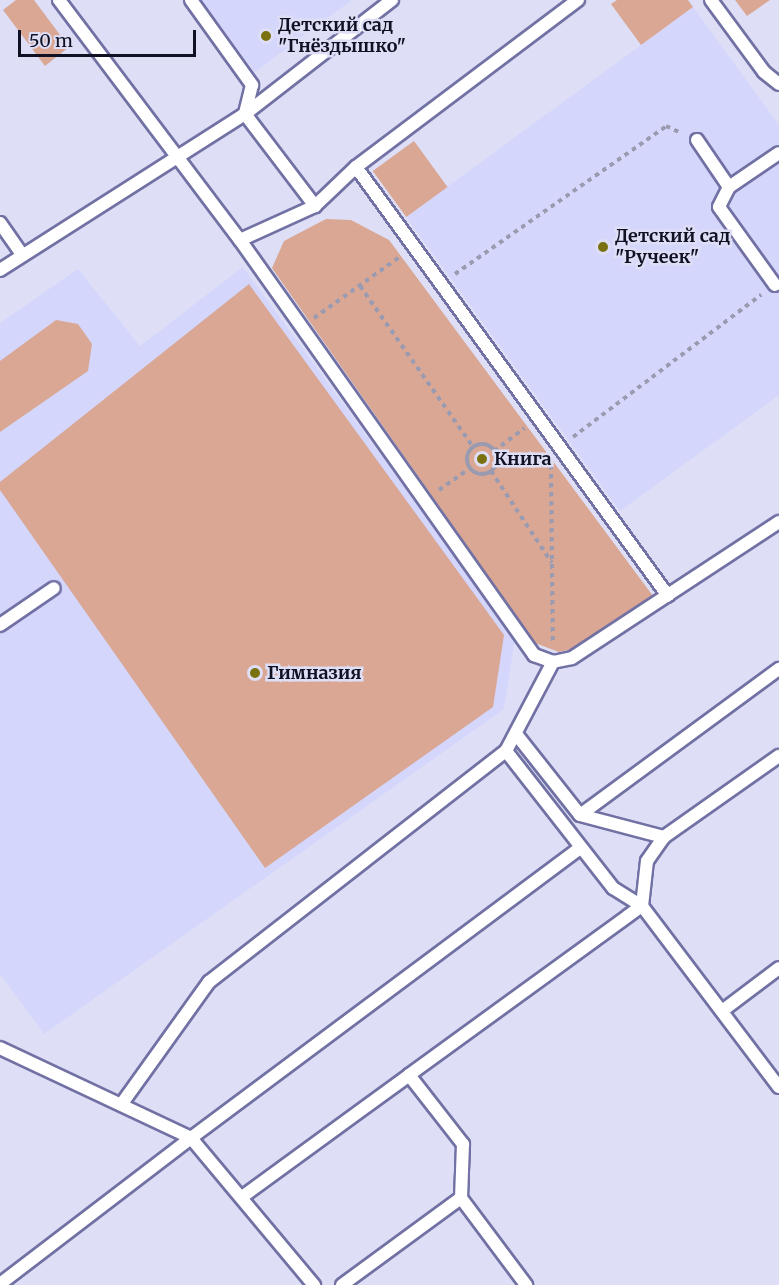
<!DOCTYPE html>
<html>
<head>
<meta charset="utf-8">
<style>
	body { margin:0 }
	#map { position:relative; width:779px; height:1285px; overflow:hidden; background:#dedff6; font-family:Merriweather,serif }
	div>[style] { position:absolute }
	.built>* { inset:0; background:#d4d6fc }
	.green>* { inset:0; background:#d9a793; transform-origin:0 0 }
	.path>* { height:4px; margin-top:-2px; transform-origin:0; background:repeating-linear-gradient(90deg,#9a9bb0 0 4.5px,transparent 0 9px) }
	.path>.ring { margin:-2px; padding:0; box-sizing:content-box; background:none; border:4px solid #9a9bb0; border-radius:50% }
	.roads { filter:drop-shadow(2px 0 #7171a4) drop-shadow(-2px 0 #7171a4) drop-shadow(0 2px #7171a4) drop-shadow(0 -2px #7171a4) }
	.lane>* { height:12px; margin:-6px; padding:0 6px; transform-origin:6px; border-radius:6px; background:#fff }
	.dots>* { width:16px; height:16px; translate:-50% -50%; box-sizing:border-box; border:3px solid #dedff6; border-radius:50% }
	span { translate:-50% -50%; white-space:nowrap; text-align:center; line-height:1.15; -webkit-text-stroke:5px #dedff6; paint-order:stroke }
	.poi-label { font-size:18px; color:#111124; font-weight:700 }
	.left { translate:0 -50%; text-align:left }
	.scale { position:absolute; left:18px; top:30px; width:178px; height:27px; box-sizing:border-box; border:3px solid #111124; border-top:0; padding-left:8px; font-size:18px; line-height:21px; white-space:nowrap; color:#111124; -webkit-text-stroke:4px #dedff6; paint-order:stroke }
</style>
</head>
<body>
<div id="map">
	<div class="built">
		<i style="clip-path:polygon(201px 0,352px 0,255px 72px)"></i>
		<i style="clip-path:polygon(693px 7px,779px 125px,779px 395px,620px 511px,406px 217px)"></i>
		<i style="clip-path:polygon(243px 267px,515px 638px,504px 709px,44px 1034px,0 974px,0 323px,78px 269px,140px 346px)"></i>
	</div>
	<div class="green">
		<i style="clip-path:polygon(16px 0,34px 0,69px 47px,45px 66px,3px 10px)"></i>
		<i style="clip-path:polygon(617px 0,688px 0,693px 7px,641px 45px,611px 4px)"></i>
		<i style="clip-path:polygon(735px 0,770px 0,747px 16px)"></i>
		<i style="left:414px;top:141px;width:57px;height:51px;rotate:54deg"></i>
		<i style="clip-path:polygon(326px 219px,351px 220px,389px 240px,653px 596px,572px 649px,559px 652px,535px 643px,272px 268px,284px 241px)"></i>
		<i style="clip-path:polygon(249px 284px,504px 635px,493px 707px,265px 868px,0 490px,0 482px)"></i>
		<i style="clip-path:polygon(56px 320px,78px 324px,92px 344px,88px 371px,0 432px,0 361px)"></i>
	</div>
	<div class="path">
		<i style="left:455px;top:274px;width:258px;rotate:-35deg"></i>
		<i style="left:666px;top:126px;width:17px;rotate:25deg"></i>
		<i style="left:360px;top:286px;width:197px;rotate:54.9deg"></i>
		<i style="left:314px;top:318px;width:107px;rotate:-35.5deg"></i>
		<i style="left:573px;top:437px;width:236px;rotate:-37.1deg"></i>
		<i class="ring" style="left:467px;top:444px;width:26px;height:26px"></i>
		<i style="left:494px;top:451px;width:38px;rotate:-37deg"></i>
		<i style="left:551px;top:465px;width:179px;rotate:89.4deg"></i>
		<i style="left:491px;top:471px;width:110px;rotate:56.5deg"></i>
		<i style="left:439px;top:490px;width:38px;rotate:-35deg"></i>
	</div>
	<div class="roads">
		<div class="lane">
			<i style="left:59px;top:0;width:301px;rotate:53deg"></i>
			<i style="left:240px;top:240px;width:509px;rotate:54.68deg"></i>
			<i style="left:534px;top:655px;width:20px;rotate:20deg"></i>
			<i style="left:553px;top:662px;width:19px;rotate:-12deg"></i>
			<i style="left:572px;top:658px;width:248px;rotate:-33.3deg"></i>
			<i style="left:191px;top:0;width:105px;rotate:54.3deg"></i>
			<i style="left:252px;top:85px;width:30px;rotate:104deg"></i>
			<i style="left:711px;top:0;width:89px;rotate:53.6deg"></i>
			<i style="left:764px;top:72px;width:19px;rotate:39deg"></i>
			<i style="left:245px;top:114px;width:116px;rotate:52.7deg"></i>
			<i style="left:315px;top:206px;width:57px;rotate:-43.6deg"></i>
			<i style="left:356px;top:167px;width:278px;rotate:-37deg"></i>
			<i style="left:697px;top:140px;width:57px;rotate:55.8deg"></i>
			<i style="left:729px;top:187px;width:60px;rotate:-34.2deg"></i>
			<i style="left:356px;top:167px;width:530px;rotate:53.97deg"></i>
			<i style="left:729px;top:187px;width:22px;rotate:117deg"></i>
			<i style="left:719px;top:207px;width:96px;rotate:54.3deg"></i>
			<i style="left:0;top:223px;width:38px;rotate:55deg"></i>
			<i style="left:240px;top:240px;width:82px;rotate:-24.4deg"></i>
			<i style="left:0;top:270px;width:290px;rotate:-32.5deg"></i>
			<i style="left:245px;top:114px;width:186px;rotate:-37.8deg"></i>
			<i style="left:0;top:625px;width:65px;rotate:-34.4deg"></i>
			<i style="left:516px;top:734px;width:103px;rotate:51.7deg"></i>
			<i style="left:580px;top:815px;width:87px;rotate:14.7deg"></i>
			<i style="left:506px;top:751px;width:174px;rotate:52deg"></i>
			<i style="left:613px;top:888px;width:34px;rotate:32deg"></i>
			<i style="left:642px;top:906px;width:227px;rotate:52.9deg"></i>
			<i style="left:580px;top:815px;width:247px;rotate:-36.3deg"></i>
			<i style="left:722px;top:1011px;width:71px;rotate:-37deg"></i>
			<i style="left:0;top:1048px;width:211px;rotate:25.2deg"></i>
			<i style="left:191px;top:1138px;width:485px;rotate:-36.7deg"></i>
			<i style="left:409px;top:1075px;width:288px;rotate:-36deg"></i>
			<i style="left:642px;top:906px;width:45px;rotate:-83.7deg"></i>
			<i style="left:647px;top:861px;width:29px;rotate:-55deg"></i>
			<i style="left:664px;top:837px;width:141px;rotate:-35.2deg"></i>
			<i style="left:123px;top:1102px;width:148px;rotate:-54.4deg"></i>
			<i style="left:209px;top:982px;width:376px;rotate:-37.9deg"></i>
			<i style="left:506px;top:751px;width:101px;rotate:-62.2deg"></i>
			<i style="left:242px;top:1197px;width:207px;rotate:-36.1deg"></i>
			<i style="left:409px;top:1075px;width:88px;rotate:52deg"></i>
			<i style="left:463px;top:1144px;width:54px;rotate:92.1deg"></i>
			<i style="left:461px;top:1198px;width:109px;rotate:53.2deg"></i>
			<i style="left:0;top:1284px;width:240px;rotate:-37.4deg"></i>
			<i style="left:191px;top:1138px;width:192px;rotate:50.1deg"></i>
			<i style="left:342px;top:1285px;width:147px;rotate:-36.2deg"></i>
		</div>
	</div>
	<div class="dots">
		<i style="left:266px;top:36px;background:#7a7111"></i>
		<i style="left:603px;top:247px;background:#7a7111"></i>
		<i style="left:482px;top:459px;background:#7a7111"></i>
		<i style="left:255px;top:673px;background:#7a7111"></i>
	</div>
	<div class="poi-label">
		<span class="left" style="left:278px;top:36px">Детский сад<br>"Гнёздышко"</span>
		<span class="left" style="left:615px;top:247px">Детский сад<br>"Ручеек"</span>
		<span class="left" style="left:494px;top:459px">Книга</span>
		<span class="left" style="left:267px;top:673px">Гимназия</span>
	</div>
	<div class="scale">50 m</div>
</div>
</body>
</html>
